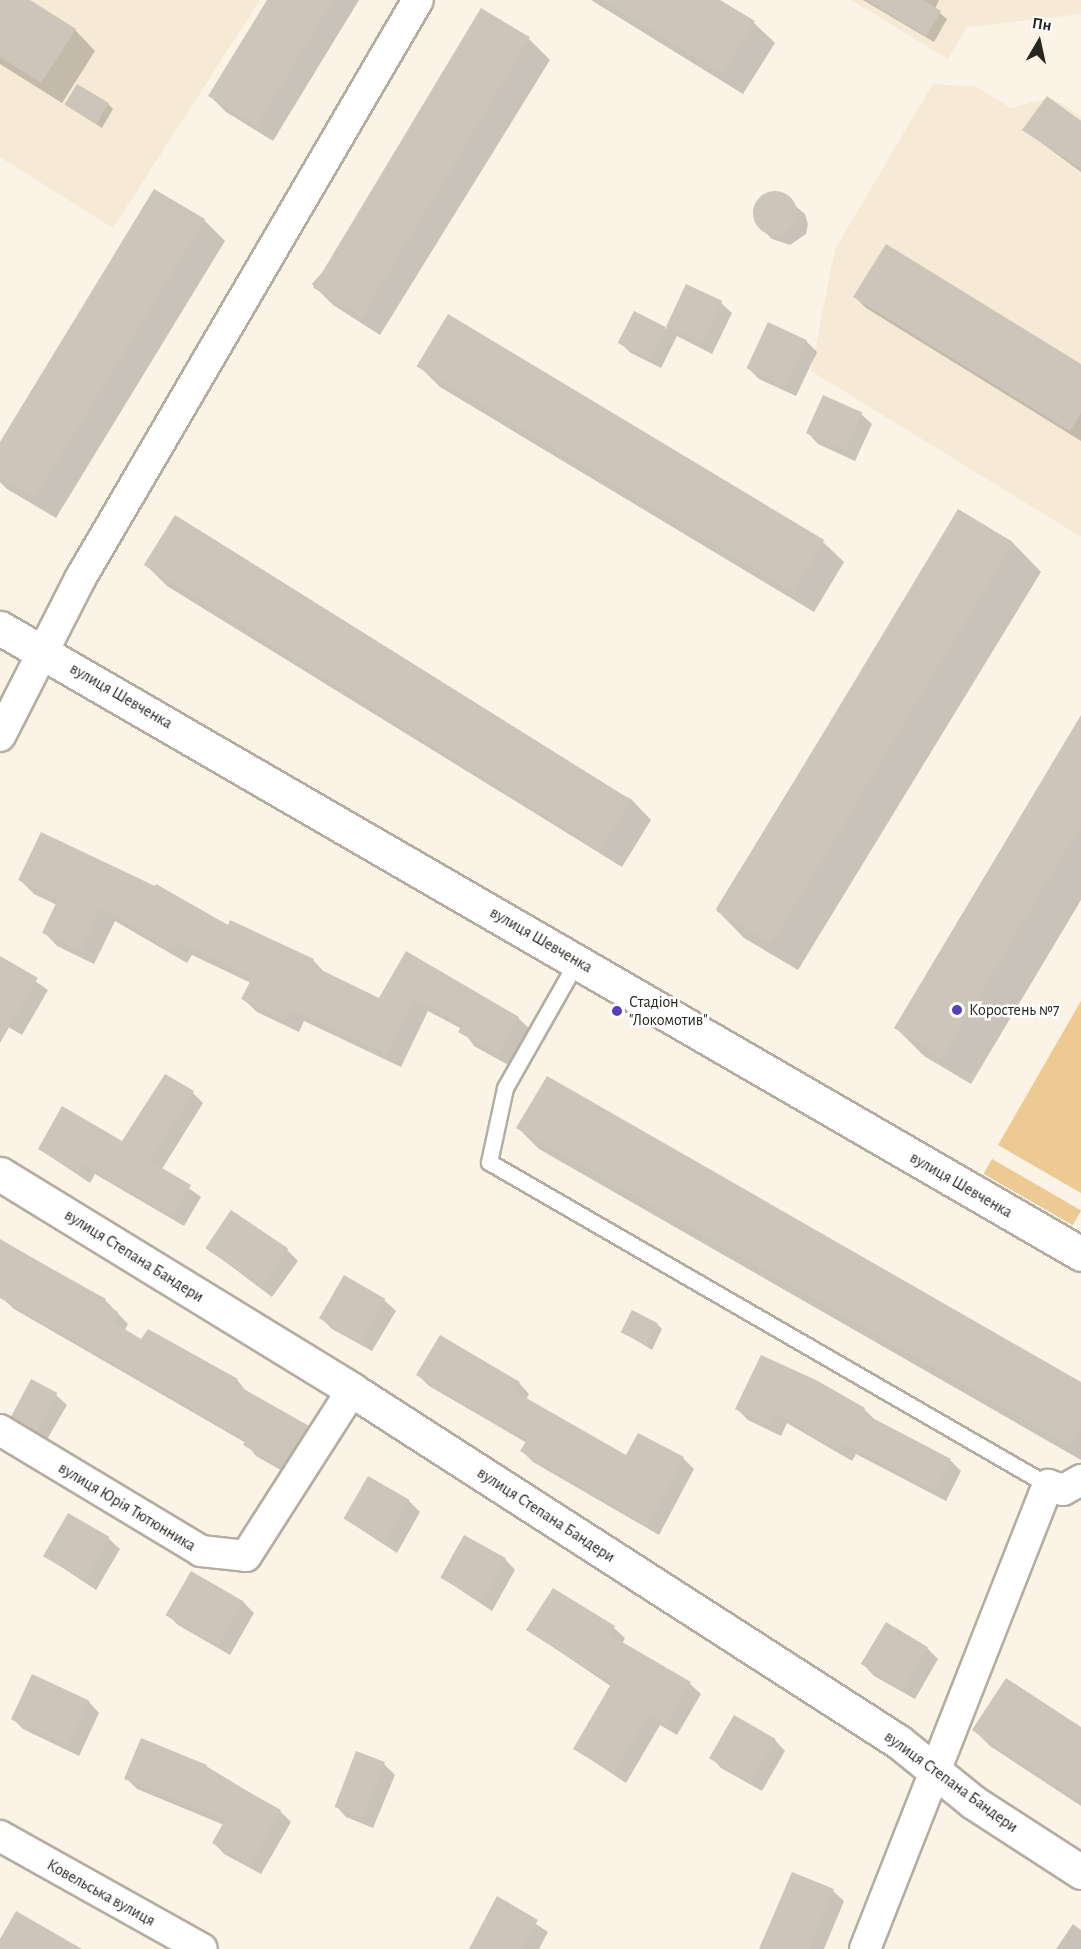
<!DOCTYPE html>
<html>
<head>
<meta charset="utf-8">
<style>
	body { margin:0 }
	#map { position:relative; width:1081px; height:1949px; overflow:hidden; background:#fbf3e6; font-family:"Alegreya Sans",sans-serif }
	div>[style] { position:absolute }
	.built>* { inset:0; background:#f6e9d5 }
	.green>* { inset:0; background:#edc993; transform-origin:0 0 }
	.shadow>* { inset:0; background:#0003 }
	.building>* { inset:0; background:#cdc5b9; transform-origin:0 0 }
	.round { border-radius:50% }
	.roads { filter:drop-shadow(2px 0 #b5ada1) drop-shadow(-2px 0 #b5ada1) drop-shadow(0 2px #b5ada1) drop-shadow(0 -2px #b5ada1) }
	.lane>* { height:15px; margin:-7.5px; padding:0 7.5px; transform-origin:7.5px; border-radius:7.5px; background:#fff }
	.street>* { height:30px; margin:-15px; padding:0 15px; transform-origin:15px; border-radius:15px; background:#fff }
	.secondary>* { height:33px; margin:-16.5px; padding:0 16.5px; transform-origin:16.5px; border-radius:16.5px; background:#fff }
	.dots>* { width:16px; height:16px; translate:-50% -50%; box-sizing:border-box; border:3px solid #fff; border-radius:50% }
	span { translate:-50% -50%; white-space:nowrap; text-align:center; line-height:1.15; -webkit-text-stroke:5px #fff; paint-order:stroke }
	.street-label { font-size:16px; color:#282420 }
	.poi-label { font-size:16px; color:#282420 }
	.left { translate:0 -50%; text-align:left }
	.north { position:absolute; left:1009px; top:12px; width:60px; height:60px; -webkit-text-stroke:4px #fff; paint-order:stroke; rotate:9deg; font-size:16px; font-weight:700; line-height:24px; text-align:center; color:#282420 }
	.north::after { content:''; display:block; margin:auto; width:21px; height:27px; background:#282420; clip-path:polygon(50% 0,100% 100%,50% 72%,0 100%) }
</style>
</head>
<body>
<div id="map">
	<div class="built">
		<i style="clip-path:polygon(0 0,260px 0,113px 228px,0 157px)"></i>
		<i style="clip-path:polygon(851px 0,1081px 0,1081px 14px,967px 27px,948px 59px)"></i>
		<i style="clip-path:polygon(933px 84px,977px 87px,1011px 108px,1045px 99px,1062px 103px,1081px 117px,1081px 537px,811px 371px,835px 249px)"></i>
	</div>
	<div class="green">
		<i style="clip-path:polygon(1081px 1001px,1081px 1193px,998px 1145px)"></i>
		<i style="left:992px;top:1159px;width:103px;height:17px;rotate:30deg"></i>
	</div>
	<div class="shadow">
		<i style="clip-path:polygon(0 0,27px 0,75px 30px,95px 51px,62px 103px,0 64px)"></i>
		<i style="clip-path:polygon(269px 0,359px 0,273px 141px,226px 112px,210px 96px)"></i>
		<i style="clip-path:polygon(591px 0,717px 0,754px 23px,775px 43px,743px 94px)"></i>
		<i style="clip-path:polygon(863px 0,939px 0,935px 9px,947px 19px,934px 42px)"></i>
		<i style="clip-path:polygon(529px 39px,550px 60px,380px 335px,333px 305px,312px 284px)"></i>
		<i style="clip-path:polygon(1048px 98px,1081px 121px,1081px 172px,1024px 130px)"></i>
		<i style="clip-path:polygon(108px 104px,113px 109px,102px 128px,66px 105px)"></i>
		<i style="clip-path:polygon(778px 192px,805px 214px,808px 224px,806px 234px,790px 245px,772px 239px,761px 228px,754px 211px,762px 196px)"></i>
		<i style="clip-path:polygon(204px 220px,225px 241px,56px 518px,7px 489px,0 482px,0 445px)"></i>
		<i style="clip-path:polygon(687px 286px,721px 303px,732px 313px,712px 354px,677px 336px,661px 368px,631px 353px,620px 343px,635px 313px,666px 329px)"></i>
		<i style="clip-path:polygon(855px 297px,1081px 365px,1081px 441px,866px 308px)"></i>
		<i style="clip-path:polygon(806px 341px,817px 352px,796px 396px,759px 379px,748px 368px)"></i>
		<i style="clip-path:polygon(419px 366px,823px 542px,844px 562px,814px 612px,440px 387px)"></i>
		<i style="clip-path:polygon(861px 414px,872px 424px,855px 461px,818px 444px,808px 433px)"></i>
		<i style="clip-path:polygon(959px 511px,1013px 543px,1041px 572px,798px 970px,744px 938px,716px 909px)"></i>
		<i style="clip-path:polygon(146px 565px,631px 799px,651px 820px,622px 867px,167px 586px)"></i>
		<i style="clip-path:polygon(1081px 718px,1081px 900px,971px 1084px,924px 1056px,896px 1028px)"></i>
		<i style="clip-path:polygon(20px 880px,229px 927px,313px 960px,326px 974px,380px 999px,407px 953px,518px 1018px,532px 1031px,512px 1067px,474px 1046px,462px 1029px,428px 1011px,401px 1067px,304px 1021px,299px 1032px,257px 1012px,243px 999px,251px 983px,192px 955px,187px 963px,115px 921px,94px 964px,57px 946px,44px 932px,57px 905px,34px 894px)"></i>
		<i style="clip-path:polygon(0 957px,48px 990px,22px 1035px,0 1022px)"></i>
		<i style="clip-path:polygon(193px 1093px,203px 1103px,162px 1169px,201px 1197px,184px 1226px,95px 1174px,90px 1183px,39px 1149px,123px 1143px)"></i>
		<i style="clip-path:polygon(518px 1128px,1081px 1384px,1081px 1460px,539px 1149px)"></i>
		<i style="clip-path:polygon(0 1239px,105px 1300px,128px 1324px,124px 1331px,141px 1341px,237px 1380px,247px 1392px,308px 1427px,319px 1438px,293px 1477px,256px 1456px,246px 1443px,14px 1309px,0 1296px)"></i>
		<i style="clip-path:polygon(207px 1248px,287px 1250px,298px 1261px,272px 1297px)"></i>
		<i style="clip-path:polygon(385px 1301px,396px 1311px,372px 1351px,332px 1329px,321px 1318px)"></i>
		<i style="clip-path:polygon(657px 1324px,662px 1329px,652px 1350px,623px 1332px)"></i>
		<i style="clip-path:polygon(418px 1375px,519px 1383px,529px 1394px,526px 1400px,627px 1457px,683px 1458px,694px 1469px,659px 1535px,533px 1462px,522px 1451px,527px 1443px,429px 1386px)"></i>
		<i style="clip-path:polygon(815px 1381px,865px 1410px,875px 1420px,950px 1460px,961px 1471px,946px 1501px,856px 1454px,852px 1461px,787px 1423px,781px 1436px,748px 1420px,737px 1409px)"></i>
		<i style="clip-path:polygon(56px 1395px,67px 1405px,46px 1441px,12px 1416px)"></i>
		<i style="clip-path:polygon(369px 1478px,409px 1501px,420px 1512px,397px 1553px,345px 1519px)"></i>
		<i style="clip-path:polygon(109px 1539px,120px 1549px,96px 1590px,45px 1556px)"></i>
		<i style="clip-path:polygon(505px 1559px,515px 1570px,492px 1611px,441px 1577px)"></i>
		<i style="clip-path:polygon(191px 1573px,243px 1602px,254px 1613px,230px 1655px,178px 1625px,167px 1614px)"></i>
		<i style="clip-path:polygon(553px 1590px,614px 1628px,625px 1638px,622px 1644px,690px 1684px,701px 1694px,677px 1735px,660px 1725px,626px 1783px,575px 1749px,612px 1687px,528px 1630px)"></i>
		<i style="clip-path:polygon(927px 1648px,938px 1659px,915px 1699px,874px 1676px,864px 1665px)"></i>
		<i style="clip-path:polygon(33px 1676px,89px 1702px,99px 1713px,79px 1756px,23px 1729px,12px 1718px)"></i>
		<i style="clip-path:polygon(1081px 1729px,1081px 1806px,990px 1746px,974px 1730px)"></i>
		<i style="clip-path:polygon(775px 1740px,785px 1751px,762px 1791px,721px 1768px,711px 1757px)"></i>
		<i style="clip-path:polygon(384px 1764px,395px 1775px,373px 1828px,346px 1817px,336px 1806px)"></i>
		<i style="clip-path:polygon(206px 1766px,280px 1811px,291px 1822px,261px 1874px,224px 1854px,214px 1843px,224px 1825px,137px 1789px,126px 1778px)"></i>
		<i style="clip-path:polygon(793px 1874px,833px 1891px,844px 1901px,824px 1949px,761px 1949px)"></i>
		<i style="clip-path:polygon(497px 1898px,548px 1932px,539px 1949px,470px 1949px)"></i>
		<i style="clip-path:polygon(1073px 1924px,1081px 1930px,1081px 1949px,1056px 1949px)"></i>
	</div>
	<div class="building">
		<i style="clip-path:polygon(0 0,30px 0,76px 29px,41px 83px,0 57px)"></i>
		<i style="clip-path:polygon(267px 0,333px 0,257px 126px,208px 96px)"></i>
		<i style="clip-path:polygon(602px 0,720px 0,755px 21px,722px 74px)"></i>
		<i style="clip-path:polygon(866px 0,923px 0,941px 11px,926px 36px)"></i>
		<i style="left:481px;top:8px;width:57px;height:326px;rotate:31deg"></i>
		<i style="left:77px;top:84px;width:37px;height:24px;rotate:31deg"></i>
		<i style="clip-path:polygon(1047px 96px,1081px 121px,1081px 169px,1022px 130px)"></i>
		<i style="clip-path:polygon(154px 189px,205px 219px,35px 498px,0 477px,0 442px)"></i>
		<i class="round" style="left:753px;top:191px;width:44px;height:44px"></i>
		<i style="clip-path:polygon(886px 244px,1081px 364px,1081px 413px,1070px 431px,853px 297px)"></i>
		<i style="left:686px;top:284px;width:40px;height:47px;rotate:25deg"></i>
		<i style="left:634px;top:311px;width:36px;height:36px;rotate:27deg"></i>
		<i style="left:448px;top:314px;width:439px;height:61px;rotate:31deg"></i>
		<i style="left:768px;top:322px;width:43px;height:51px;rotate:25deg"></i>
		<i style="left:823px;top:395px;width:43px;height:42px;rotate:24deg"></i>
		<i style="left:958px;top:509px;width:64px;height:469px;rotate:31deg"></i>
		<i style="left:175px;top:515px;width:538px;height:59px;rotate:32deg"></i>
		<i style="clip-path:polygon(1081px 715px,1081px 825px,942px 1057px,894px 1028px)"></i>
		<i style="clip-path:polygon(41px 832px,155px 886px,156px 884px,228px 925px,230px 920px,314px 959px,311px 965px,379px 998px,406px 951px,519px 1017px,498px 1054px,458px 1032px,462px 1025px,414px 998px,387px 1054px,290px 1009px,285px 1020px,241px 999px,252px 978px,178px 942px,173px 951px,101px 908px,80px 951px,42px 933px,58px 899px,18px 880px)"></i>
		<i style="clip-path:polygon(0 956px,38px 978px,0 1043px)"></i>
		<i style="clip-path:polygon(165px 1074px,194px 1091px,150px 1161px,191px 1185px,173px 1216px,84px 1165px,79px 1173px,38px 1149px,62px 1106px,122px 1141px)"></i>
		<i style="clip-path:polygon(547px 1076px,1081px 1382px,1081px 1427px,1070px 1446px,516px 1128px)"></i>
		<i style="left:231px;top:1210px;width:69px;height:46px;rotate:34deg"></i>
		<i style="clip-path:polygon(0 1240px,106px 1299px,104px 1303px,118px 1312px,113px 1322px,141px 1339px,148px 1329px,238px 1379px,235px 1384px,309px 1426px,282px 1468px,243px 1445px,246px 1440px,0 1298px)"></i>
		<i style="left:344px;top:1275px;width:48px;height:50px;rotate:30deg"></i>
		<i style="left:632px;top:1310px;width:29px;height:25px;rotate:27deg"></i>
		<i style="clip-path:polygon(440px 1335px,520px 1382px,514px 1391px,626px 1455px,638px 1433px,684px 1457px,648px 1526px,520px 1451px,527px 1440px,416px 1375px)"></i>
		<i style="clip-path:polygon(761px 1355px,816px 1380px,865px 1408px,863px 1413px,951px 1459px,935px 1491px,845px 1444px,841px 1451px,776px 1414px,770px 1426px,735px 1409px)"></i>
		<i style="left:31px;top:1379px;width:30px;height:43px;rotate:28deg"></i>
		<i style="left:368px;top:1476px;width:48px;height:49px;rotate:30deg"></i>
		<i style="left:68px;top:1513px;width:48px;height:50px;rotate:30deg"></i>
		<i style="left:464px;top:1535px;width:48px;height:49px;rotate:29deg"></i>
		<i style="left:191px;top:1571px;width:61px;height:51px;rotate:30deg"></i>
		<i style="clip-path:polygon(553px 1588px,615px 1626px,610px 1635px,691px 1682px,666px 1725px,649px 1715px,614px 1773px,573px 1749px,611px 1684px,526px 1630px)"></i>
		<i style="left:886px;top:1622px;width:49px;height:49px;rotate:31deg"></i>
		<i style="left:32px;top:1674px;width:63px;height:50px;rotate:25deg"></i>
		<i style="clip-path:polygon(1006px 1678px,1081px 1727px,1081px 1802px,972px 1730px)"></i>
		<i style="left:734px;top:1715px;width:48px;height:50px;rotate:30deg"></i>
		<i style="clip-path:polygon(141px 1738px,207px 1765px,206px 1768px,281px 1810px,250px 1865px,212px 1843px,225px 1820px,124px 1779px)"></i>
		<i style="left:356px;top:1751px;width:31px;height:60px;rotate:21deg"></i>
		<i style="clip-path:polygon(792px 1872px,834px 1889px,809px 1949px,759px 1949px)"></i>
		<i style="clip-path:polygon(497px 1896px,538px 1920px,522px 1949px,469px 1949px)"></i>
		<i style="clip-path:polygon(16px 1911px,82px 1949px,0 1949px,0 1939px)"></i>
	</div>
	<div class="roads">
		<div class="lane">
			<i style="left:577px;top:961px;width:146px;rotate:119.6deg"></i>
			<i style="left:505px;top:1088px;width:76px;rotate:102.2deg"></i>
			<i style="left:489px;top:1162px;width:646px;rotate:30.02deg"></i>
		</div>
		<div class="street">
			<i style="left:0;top:736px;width:176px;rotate:-63deg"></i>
			<i style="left:80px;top:579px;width:670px;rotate:-59.73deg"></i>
			<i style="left:0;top:1430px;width:235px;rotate:31deg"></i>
			<i style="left:201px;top:1551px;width:45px;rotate:6.3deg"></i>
			<i style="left:246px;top:1556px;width:197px;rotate:-57.4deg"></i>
			<i style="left:0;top:1836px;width:231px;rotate:29.2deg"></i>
			<i style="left:865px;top:1949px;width:499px;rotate:-68.5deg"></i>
			<i style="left:1048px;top:1485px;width:16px;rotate:18deg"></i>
			<i style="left:1063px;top:1490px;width:21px;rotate:-29deg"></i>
		</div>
		<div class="secondary">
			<i style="left:0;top:628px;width:1249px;rotate:30.07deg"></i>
			<i style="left:0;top:1174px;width:413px;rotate:31.5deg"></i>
			<i style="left:352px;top:1390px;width:650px;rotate:32.76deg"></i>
			<i style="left:899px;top:1742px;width:95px;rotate:39deg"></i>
			<i style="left:973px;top:1802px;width:129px;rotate:32.9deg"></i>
		</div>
	</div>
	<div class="dots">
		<i style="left:957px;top:1010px;background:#5641b8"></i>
		<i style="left:617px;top:1011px;background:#5641b8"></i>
	</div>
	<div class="street-label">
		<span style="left:121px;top:696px;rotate:30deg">вулиця Шевченка</span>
		<span style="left:541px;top:940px;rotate:30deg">вулиця Шевченка</span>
		<span style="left:961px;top:1185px;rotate:30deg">вулиця Шевченка</span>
		<span style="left:134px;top:1256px;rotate:32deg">вулиця Степана Бандери</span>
		<span style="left:127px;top:1507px;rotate:31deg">вулиця Юрія Тютюнника</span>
		<span style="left:546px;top:1515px;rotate:33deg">вулиця Степана Бандери</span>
		<span style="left:951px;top:1782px;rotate:36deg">вулиця Степана Бандери</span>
		<span style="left:101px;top:1893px;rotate:29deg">Ковельська вулиця</span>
	</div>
	<div class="poi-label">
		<span class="left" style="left:629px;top:1011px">Стадіон<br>"Локомотив"</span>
		<span class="left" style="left:969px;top:1010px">Коростень №7</span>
	</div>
	<div class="north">Пн</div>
</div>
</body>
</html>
